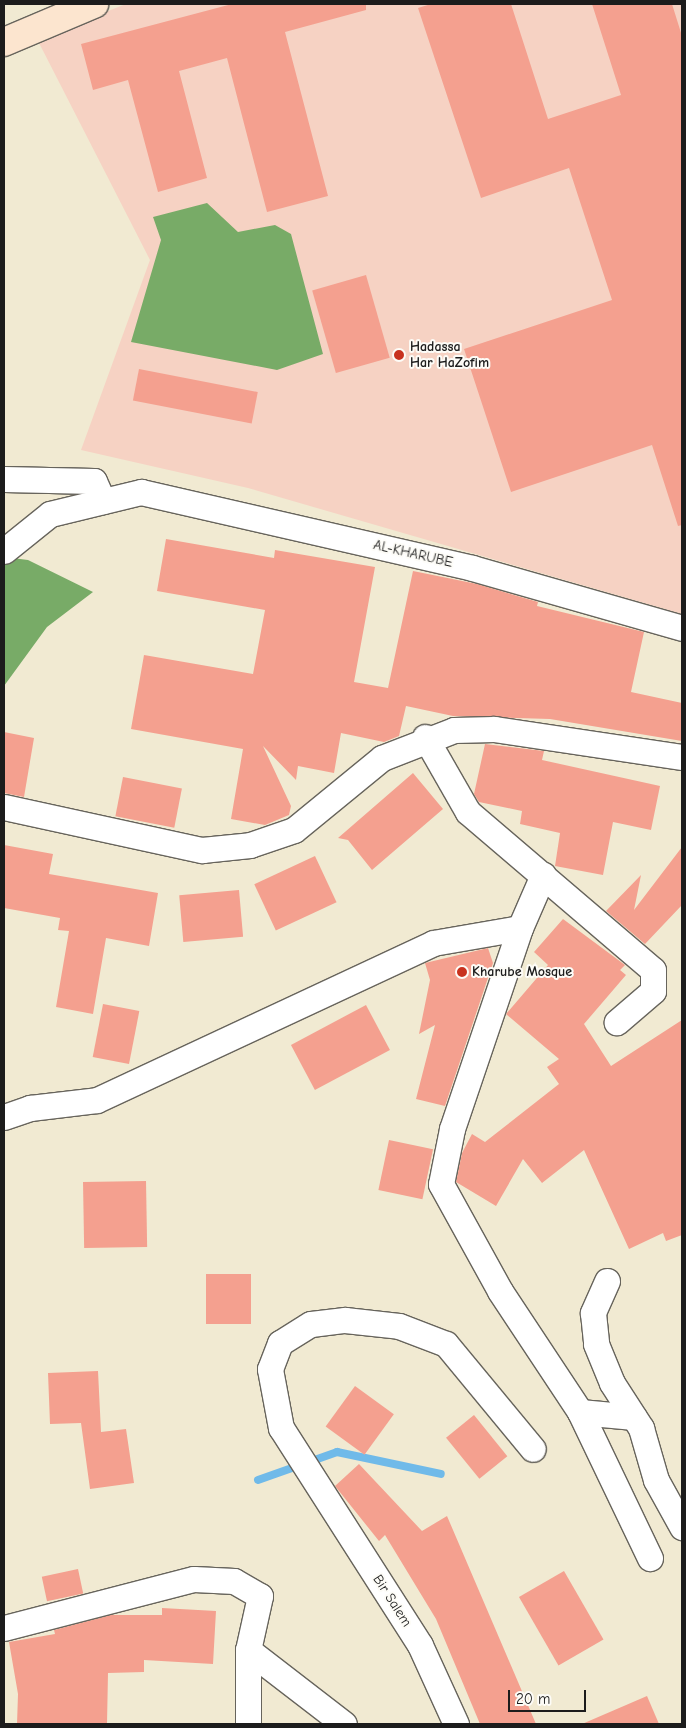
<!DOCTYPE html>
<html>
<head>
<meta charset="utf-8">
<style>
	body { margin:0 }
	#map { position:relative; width:686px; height:1728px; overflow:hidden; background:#f1ead2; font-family:"Comic Neue",sans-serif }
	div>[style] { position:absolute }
	.built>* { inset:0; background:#f6d2c3 }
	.forest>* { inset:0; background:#78ab67 }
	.stream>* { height:8px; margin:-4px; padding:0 4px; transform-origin:4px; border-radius:4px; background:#70bae9 }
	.building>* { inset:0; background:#f4a08f; transform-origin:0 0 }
	.roads { filter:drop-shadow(1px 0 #67645c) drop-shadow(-1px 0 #67645c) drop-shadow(0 1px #67645c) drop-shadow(0 -1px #67645c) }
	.street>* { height:25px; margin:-12.5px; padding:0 12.5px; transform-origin:12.5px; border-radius:12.5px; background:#fff }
	.secondary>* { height:28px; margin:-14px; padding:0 14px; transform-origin:14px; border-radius:14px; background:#fce5cf }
	.dots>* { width:14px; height:14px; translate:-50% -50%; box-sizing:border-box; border:2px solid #fdfcf7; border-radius:50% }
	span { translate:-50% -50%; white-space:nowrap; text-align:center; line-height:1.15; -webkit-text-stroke:4px #fdfcf7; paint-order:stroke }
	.poi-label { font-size:14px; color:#1c1c1c; font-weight:700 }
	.left { translate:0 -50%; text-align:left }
	.street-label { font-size:14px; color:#1c1c1c }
	.frame { position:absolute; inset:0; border:5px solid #1c1c1c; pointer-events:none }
	.scale { position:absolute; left:508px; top:1690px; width:78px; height:22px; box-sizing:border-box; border:2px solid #1c1c1c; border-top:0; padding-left:6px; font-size:15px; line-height:18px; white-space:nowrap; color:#1c1c1c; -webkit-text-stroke:4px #fdfcf7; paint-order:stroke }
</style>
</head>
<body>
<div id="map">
	<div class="built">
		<i style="clip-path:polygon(126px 4px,682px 4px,682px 614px,248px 488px,81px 450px,150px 260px,37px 39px)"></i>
	</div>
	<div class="forest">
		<i style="clip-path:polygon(207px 203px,238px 232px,275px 225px,291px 234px,323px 354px,277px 370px,131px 342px,161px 240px,153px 217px)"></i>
		<i style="clip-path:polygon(4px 557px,28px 560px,93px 592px,47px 627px,4px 686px)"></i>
	</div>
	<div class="stream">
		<i style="left:258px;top:1480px;width:84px;rotate:-19.5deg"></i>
		<i style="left:337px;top:1452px;width:106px;rotate:11.9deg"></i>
	</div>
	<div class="building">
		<i style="clip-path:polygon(232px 4px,366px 4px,366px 10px,285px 32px,328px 196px,267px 212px,227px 58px,179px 71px,207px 178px,158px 192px,128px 80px,93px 90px,81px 44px)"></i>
		<i style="clip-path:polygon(431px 4px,511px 4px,548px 119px,621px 95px,592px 4px,672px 4px,682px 36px,682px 525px,678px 526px,652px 445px,511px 492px,464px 349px,612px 300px,569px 168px,481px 198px,418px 8px)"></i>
		<i style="left:366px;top:275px;width:86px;height:56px;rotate:74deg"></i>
		<i style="left:139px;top:369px;width:121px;height:32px;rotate:11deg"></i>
		<i style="clip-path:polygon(166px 539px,274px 558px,275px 550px,375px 567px,354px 682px,388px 688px,413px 571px,477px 584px,538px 602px,537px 606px,644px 632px,631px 692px,682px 703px,682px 741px,550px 719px,453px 716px,406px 706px,399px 736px,384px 742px,341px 733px,334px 773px,298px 766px,296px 780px,263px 746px,291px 806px,289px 815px,265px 825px,231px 819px,243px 749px,131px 729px,144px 655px,253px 674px,265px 610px,157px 591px)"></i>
		<i style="clip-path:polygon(4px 732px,34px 738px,24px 797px,4px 793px)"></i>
		<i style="clip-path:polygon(485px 744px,544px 751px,542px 760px,660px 786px,651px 830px,613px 822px,603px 875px,555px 866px,560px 833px,520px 824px,522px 811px,479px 802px,474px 794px)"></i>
		<i style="clip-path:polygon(413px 773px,443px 809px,372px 870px,348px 840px,338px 838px)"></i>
		<i style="left:123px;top:777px;width:60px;height:40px;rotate:11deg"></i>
		<i style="clip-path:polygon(4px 845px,53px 854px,49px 874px,158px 893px,149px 946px,106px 938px,93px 1014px,56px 1007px,69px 931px,58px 930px,60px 918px,4px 908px)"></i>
		<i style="clip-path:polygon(682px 847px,682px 905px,645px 944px,606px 911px,641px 875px,634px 910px)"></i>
		<i style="left:315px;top:856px;width:51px;height:67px;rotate:65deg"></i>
		<i style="left:239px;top:890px;width:47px;height:60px;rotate:85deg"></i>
		<i style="clip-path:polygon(563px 919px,625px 965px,620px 970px,626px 975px,584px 1024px,611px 1066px,682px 1020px,682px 1235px,666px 1241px,663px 1233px,629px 1249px,584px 1150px,542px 1183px,523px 1159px,496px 1206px,456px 1182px,462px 1153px,472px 1134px,485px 1142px,559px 1084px,547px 1067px,559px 1059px,506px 1014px,548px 965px,534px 952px)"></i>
		<i style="clip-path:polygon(488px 948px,493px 963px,445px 1106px,416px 1099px,435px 1025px,419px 1034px,430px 980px,425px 963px)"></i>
		<i style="left:103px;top:1004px;width:37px;height:54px;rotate:11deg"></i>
		<i style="left:366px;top:1005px;width:51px;height:85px;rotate:62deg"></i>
		<i style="left:389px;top:1140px;width:45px;height:51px;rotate:12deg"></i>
		<i style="left:146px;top:1181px;width:66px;height:63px;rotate:89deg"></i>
		<i style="left:206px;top:1274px;width:45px;height:50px"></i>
		<i style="clip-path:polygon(98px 1371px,101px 1432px,126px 1429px,134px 1483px,90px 1489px,81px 1423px,50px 1424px,48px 1373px)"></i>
		<i style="left:355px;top:1386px;width:48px;height:50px;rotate:36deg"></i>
		<i style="left:474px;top:1415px;width:53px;height:36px;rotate:51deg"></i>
		<i style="clip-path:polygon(359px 1464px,422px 1531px,447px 1516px,536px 1724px,480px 1724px,436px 1619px,385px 1535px,379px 1541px,335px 1486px)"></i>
		<i style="left:78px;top:1569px;width:25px;height:37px;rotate:78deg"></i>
		<i style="left:564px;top:1571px;width:79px;height:52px;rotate:60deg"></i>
		<i style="clip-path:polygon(162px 1608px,216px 1611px,213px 1664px,144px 1660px,144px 1672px,108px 1673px,107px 1724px,17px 1724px,18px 1694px,9px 1642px,55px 1634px,54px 1630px,111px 1615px,162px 1615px)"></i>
		<i style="clip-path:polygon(647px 1696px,659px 1724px,582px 1724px)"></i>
	</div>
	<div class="roads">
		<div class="street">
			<i style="left:4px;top:479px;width:90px;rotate:1.3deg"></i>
			<i style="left:94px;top:481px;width:22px;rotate:66deg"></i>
			<i style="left:4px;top:551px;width:59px;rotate:-38.8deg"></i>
			<i style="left:50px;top:514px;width:94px;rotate:-13.6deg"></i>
			<i style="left:141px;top:492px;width:340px;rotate:12.9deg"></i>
			<i style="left:472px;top:568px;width:218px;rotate:15.9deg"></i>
			<i style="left:425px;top:737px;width:86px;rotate:60.2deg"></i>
			<i style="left:468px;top:812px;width:243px;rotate:40.5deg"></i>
			<i style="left:653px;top:970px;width:21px;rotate:90deg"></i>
			<i style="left:653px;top:991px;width:48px;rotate:139.3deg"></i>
			<i style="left:4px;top:807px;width:203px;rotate:12.3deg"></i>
			<i style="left:202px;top:850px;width:48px;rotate:-5.9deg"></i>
			<i style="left:250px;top:845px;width:46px;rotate:-18.8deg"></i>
			<i style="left:294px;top:830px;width:114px;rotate:-39.3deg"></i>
			<i style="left:382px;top:758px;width:77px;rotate:-21.3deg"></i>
			<i style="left:454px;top:730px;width:40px;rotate:-1.4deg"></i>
			<i style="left:494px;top:729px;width:190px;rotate:8.5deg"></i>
			<i style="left:520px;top:928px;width:212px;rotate:108.7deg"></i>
			<i style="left:452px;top:1129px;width:56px;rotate:101.3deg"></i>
			<i style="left:441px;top:1184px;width:122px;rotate:61.1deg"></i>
			<i style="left:500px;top:1291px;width:145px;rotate:56.5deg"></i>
			<i style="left:580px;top:1412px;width:54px;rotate:5.3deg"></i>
			<i style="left:4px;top:1117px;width:28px;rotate:-19deg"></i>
			<i style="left:30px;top:1108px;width:67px;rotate:-6.8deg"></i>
			<i style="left:97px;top:1100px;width:371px;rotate:-25deg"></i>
			<i style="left:433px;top:943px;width:88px;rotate:-9.8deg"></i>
			<i style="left:520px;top:928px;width:58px;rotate:-66.5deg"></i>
			<i style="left:607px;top:1281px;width:35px;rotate:114deg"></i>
			<i style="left:593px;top:1313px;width:31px;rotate:84deg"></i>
			<i style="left:596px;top:1344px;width:42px;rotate:67.7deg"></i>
			<i style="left:612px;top:1383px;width:54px;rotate:57.2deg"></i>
			<i style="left:641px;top:1428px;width:54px;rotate:73.9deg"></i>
			<i style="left:656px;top:1480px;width:54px;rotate:61deg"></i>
			<i style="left:580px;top:1412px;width:162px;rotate:64.4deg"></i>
			<i style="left:4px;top:1628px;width:196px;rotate:-14.5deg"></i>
			<i style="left:194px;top:1579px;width:40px;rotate:2.9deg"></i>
			<i style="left:234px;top:1581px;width:30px;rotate:30deg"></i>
			<i style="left:260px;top:1596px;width:55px;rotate:102.5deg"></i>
			<i style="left:248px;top:1650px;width:121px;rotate:37.6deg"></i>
			<i style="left:248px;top:1724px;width:74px;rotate:-90deg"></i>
			<i style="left:456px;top:1724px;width:87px;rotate:-114.5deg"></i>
			<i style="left:420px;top:1645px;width:258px;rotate:-122.6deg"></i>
			<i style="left:281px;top:1428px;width:60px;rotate:-100.6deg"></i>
			<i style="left:270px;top:1369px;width:28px;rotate:-69deg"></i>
			<i style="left:280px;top:1343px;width:36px;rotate:-32deg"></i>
			<i style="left:311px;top:1324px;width:34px;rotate:-7deg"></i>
			<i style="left:345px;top:1320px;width:54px;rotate:6.3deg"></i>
			<i style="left:399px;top:1326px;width:50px;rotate:21deg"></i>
			<i style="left:446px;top:1344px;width:136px;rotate:50.4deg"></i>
		</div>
		<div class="secondary">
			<i style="left:4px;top:42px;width:98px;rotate:-22.9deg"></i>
		</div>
	</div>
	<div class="dots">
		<i style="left:399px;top:355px;background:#c8321e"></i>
		<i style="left:462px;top:972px;background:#c8321e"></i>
	</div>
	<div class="poi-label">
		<span class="left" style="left:410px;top:355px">Hadassa<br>Har HaZofim</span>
		<span class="left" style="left:472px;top:972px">Kharube Mosque</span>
	</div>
	<div class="street-label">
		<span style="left:413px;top:554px;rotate:13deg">AL-KHARUBE</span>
		<span style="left:392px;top:1601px;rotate:57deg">Bir Salem</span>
	</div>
	<div class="frame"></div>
	<div class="scale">20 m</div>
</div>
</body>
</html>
